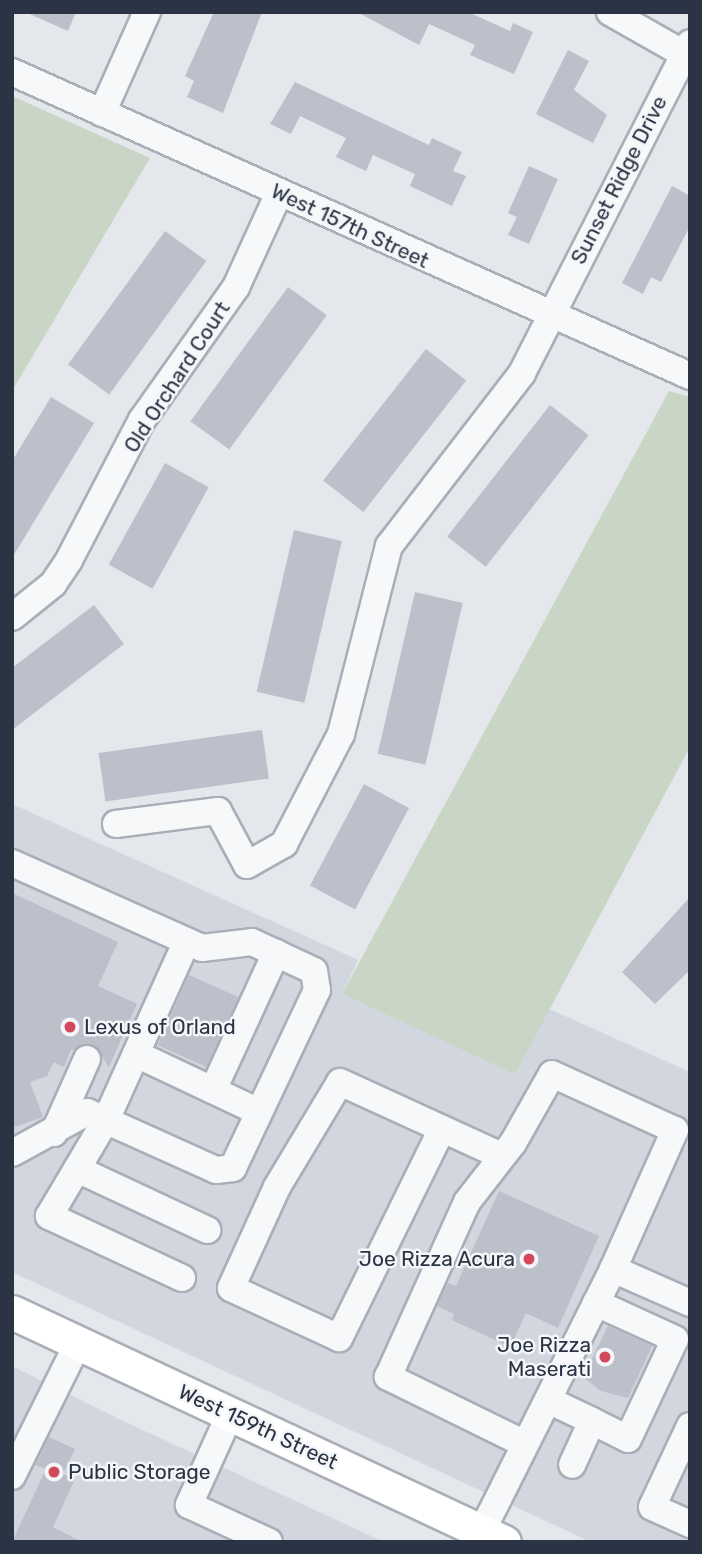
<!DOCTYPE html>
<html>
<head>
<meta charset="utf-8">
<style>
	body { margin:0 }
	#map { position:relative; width:702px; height:1554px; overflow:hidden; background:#e4e7ec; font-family:Rubik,sans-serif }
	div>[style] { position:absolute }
	.built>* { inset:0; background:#d2d6de }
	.green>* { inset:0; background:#c9d6c5 }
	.building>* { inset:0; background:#bbc0ca; transform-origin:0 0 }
	.roads { filter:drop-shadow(2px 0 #a9aeb7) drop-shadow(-2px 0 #a9aeb7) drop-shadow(0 2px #a9aeb7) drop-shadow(0 -2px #a9aeb7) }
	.minor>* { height:26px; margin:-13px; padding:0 13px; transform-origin:13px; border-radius:13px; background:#f7f8fa }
	.major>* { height:33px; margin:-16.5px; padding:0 16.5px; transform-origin:16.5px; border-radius:16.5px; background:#fff }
	.dots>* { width:19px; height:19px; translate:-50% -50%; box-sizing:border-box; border:4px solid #f4f6f9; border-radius:50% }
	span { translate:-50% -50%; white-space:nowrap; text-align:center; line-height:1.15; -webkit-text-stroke:5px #f4f6f9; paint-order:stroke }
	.street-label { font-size:21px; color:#2b3445 }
	.poi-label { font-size:21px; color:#2b3445 }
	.left { translate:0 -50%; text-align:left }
	.right { translate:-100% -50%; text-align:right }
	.frame { position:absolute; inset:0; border:14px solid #2b3445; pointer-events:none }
</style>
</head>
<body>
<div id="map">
	<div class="built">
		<i style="clip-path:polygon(12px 804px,358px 960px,342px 994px,515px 1073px,547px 1008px,690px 1072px,690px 1542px,591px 1542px,12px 1272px)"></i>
		<i style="clip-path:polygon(12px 1366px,121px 1420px,384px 1542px,12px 1542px)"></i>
	</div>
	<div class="green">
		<i style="clip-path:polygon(12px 96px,150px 158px,12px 391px)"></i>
		<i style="clip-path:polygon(669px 391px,690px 397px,690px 747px,515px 1074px,342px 994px)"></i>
	</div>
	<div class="building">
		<i style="clip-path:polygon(25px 12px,76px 12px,68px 31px)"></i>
		<i style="clip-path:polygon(214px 12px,262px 12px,223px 113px,187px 97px,194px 81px,185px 76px)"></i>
		<i style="clip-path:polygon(357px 12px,468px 12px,510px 31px,513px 23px,533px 32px,514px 74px,470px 55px,475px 45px,429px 24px,419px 45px)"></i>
		<i style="clip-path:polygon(568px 50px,589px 61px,574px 90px,607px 115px,593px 143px,536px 114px)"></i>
		<i style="clip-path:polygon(295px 82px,429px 145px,432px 138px,462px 152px,453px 171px,466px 176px,452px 206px,410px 186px,415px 174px,373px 155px,366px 171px,336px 157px,346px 138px,300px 116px,291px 134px,270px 124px)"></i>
		<i style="clip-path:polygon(529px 166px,558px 179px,529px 244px,508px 235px,517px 217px,508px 213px)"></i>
		<i style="clip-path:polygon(672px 186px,690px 196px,690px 226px,661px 282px,651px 277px,643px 294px,622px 283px)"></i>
		<i style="left:165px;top:231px;width:51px;height:165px;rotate:36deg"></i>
		<i style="left:288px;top:287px;width:48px;height:166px;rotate:36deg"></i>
		<i style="left:426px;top:349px;width:51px;height:167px;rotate:38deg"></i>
		<i style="clip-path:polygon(51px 397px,94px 423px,12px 558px,12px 461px)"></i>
		<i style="left:550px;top:405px;width:49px;height:167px;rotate:38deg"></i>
		<i style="left:165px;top:463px;width:50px;height:116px;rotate:29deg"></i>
		<i style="left:294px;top:530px;width:49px;height:166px;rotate:13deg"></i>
		<i style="left:415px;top:592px;width:49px;height:166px;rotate:13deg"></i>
		<i style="clip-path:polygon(94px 605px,124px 644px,12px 730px,12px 668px)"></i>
		<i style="left:262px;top:730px;width:49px;height:165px;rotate:82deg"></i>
		<i style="left:364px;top:784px;width:51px;height:115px;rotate:28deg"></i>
		<i style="clip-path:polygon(12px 893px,118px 942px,98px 986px,137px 1004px,109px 1067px,94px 1045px,71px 1050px,64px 1067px,54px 1062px,47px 1076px,30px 1082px,43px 1117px,12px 1128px)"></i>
		<i style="clip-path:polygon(690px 897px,690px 970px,655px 1004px,622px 972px)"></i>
		<i style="left:189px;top:975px;width:54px;height:77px;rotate:24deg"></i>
		<i style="clip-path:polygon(499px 1191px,599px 1236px,558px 1328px,526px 1313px,510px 1347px,452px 1320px,454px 1314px,437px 1306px,448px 1283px,456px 1286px)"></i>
		<i style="clip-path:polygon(608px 1326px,652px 1346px,628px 1398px,601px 1391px,583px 1377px)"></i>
		<i style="clip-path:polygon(49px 1437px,75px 1449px,63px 1474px,75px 1479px,53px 1527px,82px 1542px,12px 1542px,46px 1469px,35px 1465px)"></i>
	</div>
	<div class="roads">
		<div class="minor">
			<i style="left:610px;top:12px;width:85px;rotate:29.6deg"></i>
			<i style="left:12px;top:72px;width:743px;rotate:24.15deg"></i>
			<i style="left:102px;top:113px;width:111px;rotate:-66deg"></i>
			<i style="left:12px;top:617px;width:53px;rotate:-38.8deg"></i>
			<i style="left:53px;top:584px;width:29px;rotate:-56deg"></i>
			<i style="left:69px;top:560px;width:158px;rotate:-62.5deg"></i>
			<i style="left:142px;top:420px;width:163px;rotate:-54.7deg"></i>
			<i style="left:236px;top:287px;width:103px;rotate:-65.4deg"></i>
			<i style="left:116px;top:824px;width:103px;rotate:-7.3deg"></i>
			<i style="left:218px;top:811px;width:61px;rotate:61.8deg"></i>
			<i style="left:247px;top:865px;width:43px;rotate:-29.6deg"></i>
			<i style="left:284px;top:844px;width:124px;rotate:-62.6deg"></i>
			<i style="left:341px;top:734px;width:194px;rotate:-75.7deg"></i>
			<i style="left:389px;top:546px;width:218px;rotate:-52.4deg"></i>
			<i style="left:522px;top:373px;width:370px;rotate:-63deg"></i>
			<i style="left:12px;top:863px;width:208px;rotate:24.1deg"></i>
			<i style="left:202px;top:948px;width:50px;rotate:-6.8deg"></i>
			<i style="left:252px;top:942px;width:68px;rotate:25.1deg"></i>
			<i style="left:314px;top:971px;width:19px;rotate:81deg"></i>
			<i style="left:317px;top:990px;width:197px;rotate:115.3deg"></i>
			<i style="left:233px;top:1168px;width:17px;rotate:173deg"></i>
			<i style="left:216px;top:1170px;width:141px;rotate:-155.8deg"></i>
			<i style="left:87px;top:1112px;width:85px;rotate:151.3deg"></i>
			<i style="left:136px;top:1054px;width:136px;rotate:25.2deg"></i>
			<i style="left:213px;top:1090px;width:151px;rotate:-65.3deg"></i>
			<i style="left:442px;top:1129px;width:233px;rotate:116.2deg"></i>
			<i style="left:339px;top:1338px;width:119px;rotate:-155.2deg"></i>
			<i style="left:231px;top:1288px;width:111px;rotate:-65.5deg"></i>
			<i style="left:277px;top:1187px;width:122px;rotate:-59deg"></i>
			<i style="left:340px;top:1082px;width:178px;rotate:24.6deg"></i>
			<i style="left:54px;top:1133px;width:81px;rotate:-66deg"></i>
			<i style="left:77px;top:1169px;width:144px;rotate:25.1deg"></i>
			<i style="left:182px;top:1278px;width:147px;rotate:-155deg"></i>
			<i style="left:49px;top:1216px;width:112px;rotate:-59.3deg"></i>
			<i style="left:106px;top:1120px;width:196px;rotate:-65.7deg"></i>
			<i style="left:548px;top:1400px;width:49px;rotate:25.5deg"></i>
			<i style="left:592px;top:1421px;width:48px;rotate:114.4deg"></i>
			<i style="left:230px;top:1414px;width:100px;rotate:114.3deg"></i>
			<i style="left:189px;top:1505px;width:88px;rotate:24.8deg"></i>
			<i style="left:592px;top:1421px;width:40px;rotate:26.6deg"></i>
			<i style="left:628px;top:1439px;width:110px;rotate:-64.8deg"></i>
			<i style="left:675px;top:1339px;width:87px;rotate:-155.5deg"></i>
			<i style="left:690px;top:1426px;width:89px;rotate:115.1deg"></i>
			<i style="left:652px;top:1507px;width:42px;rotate:24.1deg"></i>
			<i style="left:525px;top:1444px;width:153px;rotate:-153.9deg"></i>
			<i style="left:388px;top:1377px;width:192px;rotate:-65.7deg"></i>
			<i style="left:467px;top:1202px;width:75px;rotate:-52.1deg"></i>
			<i style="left:513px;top:1143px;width:79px;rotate:-60.5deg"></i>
			<i style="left:552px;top:1074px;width:135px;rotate:24.5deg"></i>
			<i style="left:675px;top:1130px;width:152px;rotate:114deg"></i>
			<i style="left:12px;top:1476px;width:148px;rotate:-63.6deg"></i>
			<i style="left:482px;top:1531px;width:293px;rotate:-63.4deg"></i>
			<i style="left:613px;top:1269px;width:84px;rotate:23.8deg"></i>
		</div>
		<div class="major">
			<i style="left:12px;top:1312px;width:543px;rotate:25.06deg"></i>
		</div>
	</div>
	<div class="dots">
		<i style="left:70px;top:1027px;background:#d1495b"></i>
		<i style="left:529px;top:1259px;background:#d1495b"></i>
		<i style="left:605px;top:1357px;background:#d1495b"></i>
		<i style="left:54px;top:1472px;background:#d1495b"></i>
	</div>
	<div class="street-label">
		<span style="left:619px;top:180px;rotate:-63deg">Sunset Ridge Drive</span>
		<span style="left:350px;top:226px;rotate:25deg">West 157th Street</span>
		<span style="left:177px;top:377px;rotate:-57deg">Old Orchard Court</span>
		<span style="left:258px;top:1427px;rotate:25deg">West 159th Street</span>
	</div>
	<div class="poi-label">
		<span class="left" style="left:84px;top:1027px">Lexus of Orland</span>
		<span class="right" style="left:515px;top:1259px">Joe Rizza Acura</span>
		<span class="right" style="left:591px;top:1357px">Joe Rizza<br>Maserati</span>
		<span class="left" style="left:68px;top:1472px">Public Storage</span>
	</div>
	<div class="frame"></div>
</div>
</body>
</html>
